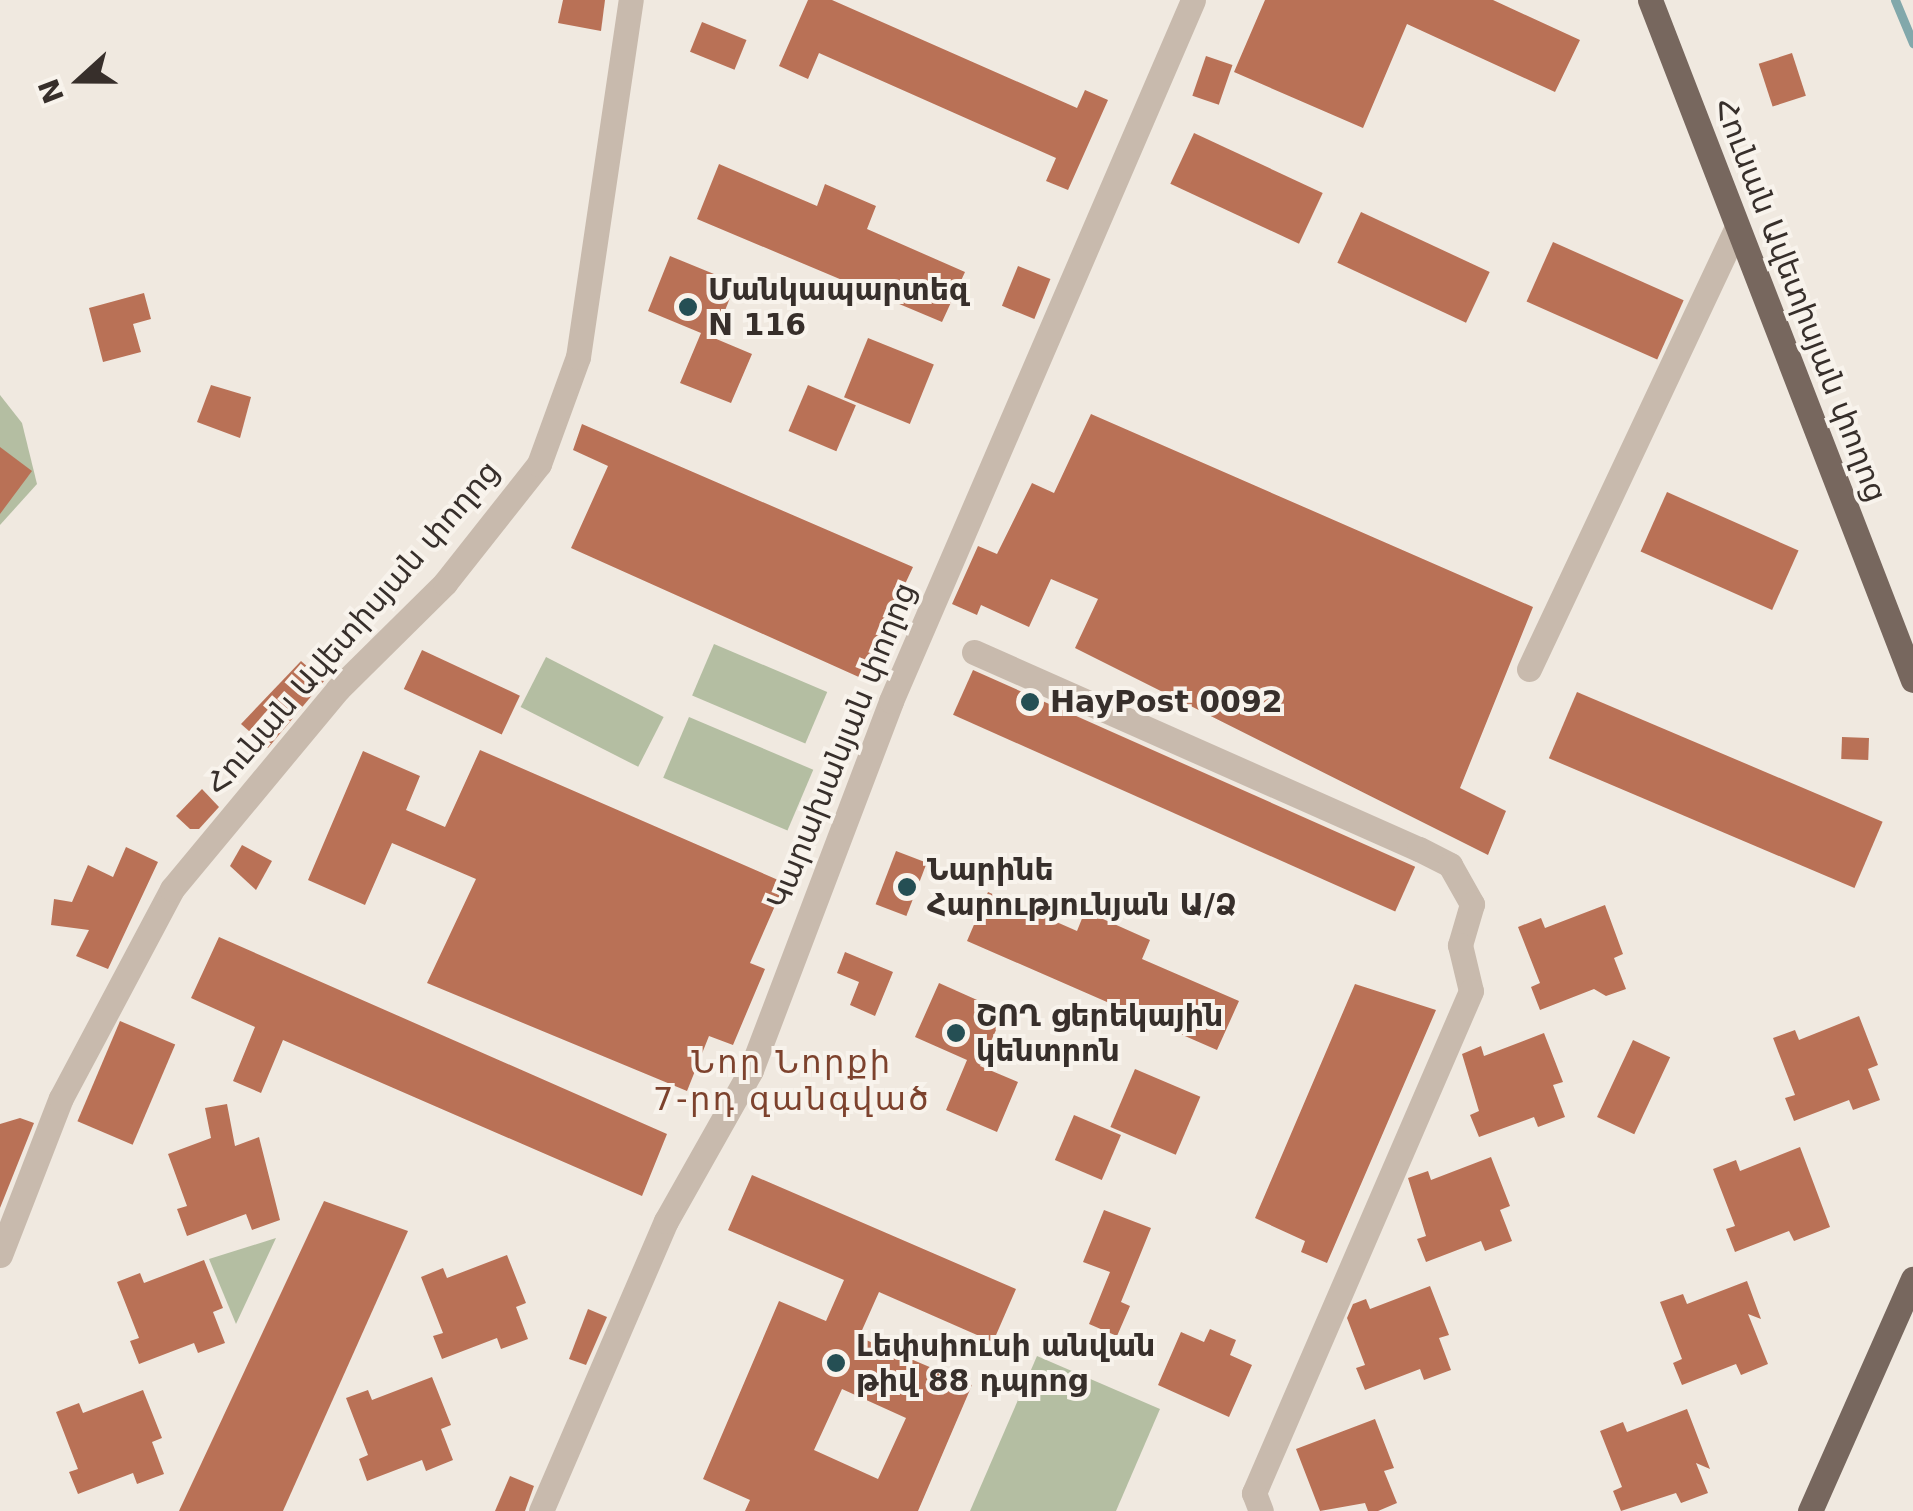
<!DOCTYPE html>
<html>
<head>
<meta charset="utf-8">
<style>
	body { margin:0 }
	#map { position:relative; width:1913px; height:1511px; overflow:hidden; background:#f0e9e0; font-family:"DejaVu Sans","Noto Sans Armenian",sans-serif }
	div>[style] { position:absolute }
	.green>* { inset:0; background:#b4bea2; transform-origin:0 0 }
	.stream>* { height:9px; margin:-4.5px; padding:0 4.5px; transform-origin:4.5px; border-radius:4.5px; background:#82a8ab }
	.building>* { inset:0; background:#b97156; transform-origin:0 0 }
	.minor>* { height:25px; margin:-12.5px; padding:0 12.5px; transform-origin:12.5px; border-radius:12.5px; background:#c8baad }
	.major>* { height:25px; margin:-12.5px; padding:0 12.5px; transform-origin:12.5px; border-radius:12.5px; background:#77675e }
	.dots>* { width:28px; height:28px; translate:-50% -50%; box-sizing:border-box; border:5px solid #f8f3ec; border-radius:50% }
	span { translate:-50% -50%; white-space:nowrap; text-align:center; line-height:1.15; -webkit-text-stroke:8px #f8f3ec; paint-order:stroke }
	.poi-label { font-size:30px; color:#372f2b; font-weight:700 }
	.left { translate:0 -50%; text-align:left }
	.street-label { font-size:30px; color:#372f2b }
	.neighbourhood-label { font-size:32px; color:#7d422d; letter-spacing:2.5px }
	.north { position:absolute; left:30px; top:30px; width:100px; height:100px; -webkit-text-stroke:8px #f8f3ec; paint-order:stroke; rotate:249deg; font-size:28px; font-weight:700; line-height:40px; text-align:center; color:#372f2b }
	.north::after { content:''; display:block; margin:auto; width:35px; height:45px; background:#372f2b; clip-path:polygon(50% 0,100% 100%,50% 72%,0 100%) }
</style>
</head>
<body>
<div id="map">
	<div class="green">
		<i style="clip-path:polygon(0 395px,22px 423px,37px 484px,0 525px)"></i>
		<i style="left:714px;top:644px;width:123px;height:56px;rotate:23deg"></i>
		<i style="left:546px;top:657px;width:132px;height:56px;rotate:27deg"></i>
		<i style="left:689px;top:717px;width:135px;height:66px;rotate:23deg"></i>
		<i style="clip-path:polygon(276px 1238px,236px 1324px,209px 1259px)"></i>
		<i style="clip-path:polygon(1037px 1356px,1160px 1409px,1116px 1511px,970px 1511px)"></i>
	</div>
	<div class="stream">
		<i style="left:1895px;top:0;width:47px;rotate:67.3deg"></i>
	</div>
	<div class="building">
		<i style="clip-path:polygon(563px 0,605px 0,601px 31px,558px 23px)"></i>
		<i style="clip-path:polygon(808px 0,832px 0,1077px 108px,1085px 90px,1108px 100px,1068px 190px,1046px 181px,1056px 158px,819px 53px,808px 79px,779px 66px)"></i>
		<i style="clip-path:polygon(1265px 0,1493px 0,1580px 40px,1555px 92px,1407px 24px,1363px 128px,1234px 72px)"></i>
		<i style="left:702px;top:22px;width:48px;height:32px;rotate:22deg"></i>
		<i style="left:1792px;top:53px;width:45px;height:35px;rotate:72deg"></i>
		<i style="left:1206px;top:56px;width:28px;height:42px;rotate:19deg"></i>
		<i style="left:1194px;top:133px;width:142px;height:56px;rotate:25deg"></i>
		<i style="clip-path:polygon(719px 164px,817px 206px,825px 184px,876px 206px,867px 229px,965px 272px,942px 322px,697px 219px)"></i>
		<i style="left:1361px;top:212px;width:142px;height:56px;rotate:25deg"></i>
		<i style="left:1553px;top:242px;width:143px;height:65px;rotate:24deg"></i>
		<i style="clip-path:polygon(670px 256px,736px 283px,714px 338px,752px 354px,731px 403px,680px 383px,701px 333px,648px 311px)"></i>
		<i style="left:1018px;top:266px;width:35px;height:43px;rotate:22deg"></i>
		<i style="clip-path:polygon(144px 293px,151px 319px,133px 324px,141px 352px,103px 362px,89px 308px)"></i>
		<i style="left:868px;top:338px;width:71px;height:64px;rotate:22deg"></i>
		<i style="clip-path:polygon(211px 385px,251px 397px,240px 438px,197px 422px)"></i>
		<i style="left:808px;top:385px;width:52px;height:50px;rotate:23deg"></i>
		<i style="clip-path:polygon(1091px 414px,1533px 607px,1460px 788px,1506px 811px,1488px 855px,1075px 648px,1098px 599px,1051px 579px,1029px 627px,981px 605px,977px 615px,952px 604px,978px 546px,997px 554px,1032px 483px,1054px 493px)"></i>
		<i style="clip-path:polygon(582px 424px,913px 567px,861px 678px,571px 548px,608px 466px,573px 450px)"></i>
		<i style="clip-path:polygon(0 447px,32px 471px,0 514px)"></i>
		<i style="left:1667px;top:492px;width:144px;height:65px;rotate:24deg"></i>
		<i style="left:422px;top:650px;width:108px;height:43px;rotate:25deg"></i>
		<i style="clip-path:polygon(301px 661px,324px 681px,268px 748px,241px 724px)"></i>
		<i style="left:973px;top:670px;width:484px;height:49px;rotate:24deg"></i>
		<i style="left:1577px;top:692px;width:332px;height:72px;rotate:23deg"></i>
		<i style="left:1842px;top:737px;width:27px;height:22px;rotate:2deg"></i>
		<i style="clip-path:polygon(480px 750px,785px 883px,750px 963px,765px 969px,733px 1045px,709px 1036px,687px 1091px,427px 983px,476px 879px,392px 843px,365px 905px,308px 880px,363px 751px,420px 776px,406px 810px,445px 827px)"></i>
		<i style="clip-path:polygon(202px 789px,219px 807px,199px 829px,190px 829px,176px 816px)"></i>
		<i style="clip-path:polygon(242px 845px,272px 861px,256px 890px,230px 866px)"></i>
		<i style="clip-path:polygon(126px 847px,158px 862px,108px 969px,76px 956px,89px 930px,51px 925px,54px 899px,72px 902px,88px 865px,113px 877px)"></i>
		<i style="left:896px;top:851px;width:33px;height:57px;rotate:21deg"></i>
		<i style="clip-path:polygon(988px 892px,1077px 931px,1085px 911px,1150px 940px,1142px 959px,1239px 1001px,1217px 1050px,967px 941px)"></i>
		<i style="clip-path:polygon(1605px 905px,1623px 954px,1614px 958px,1626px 989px,1606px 996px,1594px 989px,1540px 1010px,1531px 987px,1540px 983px,1518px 927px,1541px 918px,1545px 928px)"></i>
		<i style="clip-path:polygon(219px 937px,667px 1134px,642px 1196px,283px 1040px,261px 1093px,233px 1081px,255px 1027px,191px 998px)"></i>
		<i style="clip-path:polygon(845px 952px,893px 972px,875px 1016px,850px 1005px,859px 982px,837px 973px)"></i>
		<i style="clip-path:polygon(939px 983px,1004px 1012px,980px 1066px,1018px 1082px,997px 1132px,946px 1110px,967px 1060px,915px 1037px)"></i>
		<i style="clip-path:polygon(1355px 984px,1436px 1010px,1327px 1263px,1301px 1252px,1305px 1241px,1255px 1218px)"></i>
		<i style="clip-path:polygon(1859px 1016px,1878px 1065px,1868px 1069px,1880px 1100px,1853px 1110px,1849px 1100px,1794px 1121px,1785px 1098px,1795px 1095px,1773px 1038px,1795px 1030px,1799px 1040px)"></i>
		<i style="left:120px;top:1021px;width:60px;height:109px;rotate:23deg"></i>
		<i style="clip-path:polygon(1544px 1033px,1563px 1082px,1553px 1085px,1565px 1117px,1538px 1127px,1534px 1117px,1479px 1137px,1470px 1115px,1479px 1111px,1462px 1054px,1481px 1046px,1484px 1056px)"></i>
		<i style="left:1633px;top:1040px;width:41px;height:85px;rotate:25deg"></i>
		<i style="left:1135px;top:1069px;width:71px;height:63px;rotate:23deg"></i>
		<i style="clip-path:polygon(227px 1104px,235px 1146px,259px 1137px,280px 1220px,252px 1230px,246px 1214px,187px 1236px,177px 1209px,187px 1206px,168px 1154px,211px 1138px,205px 1108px)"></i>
		<i style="left:1074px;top:1115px;width:51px;height:49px;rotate:23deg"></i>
		<i style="clip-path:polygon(20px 1118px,34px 1123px,0 1208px,0 1124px)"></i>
		<i style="clip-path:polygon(1800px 1147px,1830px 1227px,1794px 1241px,1789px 1231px,1735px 1252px,1726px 1229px,1735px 1226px,1713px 1169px,1736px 1160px,1740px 1171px)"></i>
		<i style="clip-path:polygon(1491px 1157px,1510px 1206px,1500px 1210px,1512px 1241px,1485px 1251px,1481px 1241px,1426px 1262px,1417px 1239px,1426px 1236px,1408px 1178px,1428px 1171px,1431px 1180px)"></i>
		<i style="clip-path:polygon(evenodd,752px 1175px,1016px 1289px,993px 1342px,879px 1292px,859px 1337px,972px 1385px,918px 1511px,745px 1511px,750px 1500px,703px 1479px,779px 1301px,826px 1321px,844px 1280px,728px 1230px,752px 1175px,842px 1389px,906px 1418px,878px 1479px,814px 1450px,842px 1389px)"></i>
		<i style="clip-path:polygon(324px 1201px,408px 1231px,283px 1511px,179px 1511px)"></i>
		<i style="clip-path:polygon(1104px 1210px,1151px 1228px,1121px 1302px,1130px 1306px,1117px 1336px,1089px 1324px,1110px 1272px,1083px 1262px)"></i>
		<i style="clip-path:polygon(507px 1255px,526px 1303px,516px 1307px,528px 1339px,501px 1349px,497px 1338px,442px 1359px,433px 1336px,443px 1333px,421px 1277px,443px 1268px,447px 1278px)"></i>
		<i style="clip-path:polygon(204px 1260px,223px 1308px,213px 1312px,225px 1343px,198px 1353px,194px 1343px,139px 1364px,130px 1341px,139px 1338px,117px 1282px,140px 1273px,144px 1283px)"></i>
		<i style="clip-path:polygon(1747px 1281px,1761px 1319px,1748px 1314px,1768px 1364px,1741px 1375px,1736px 1364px,1682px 1385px,1673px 1363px,1682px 1359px,1660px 1302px,1683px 1294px,1687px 1304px)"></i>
		<i style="clip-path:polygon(1430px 1286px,1449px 1335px,1439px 1338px,1451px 1370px,1424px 1380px,1420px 1369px,1365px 1390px,1356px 1368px,1365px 1365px,1347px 1318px,1353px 1304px,1366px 1299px,1370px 1309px)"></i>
		<i style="clip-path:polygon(588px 1309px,607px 1317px,586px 1365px,569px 1359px)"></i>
		<i style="clip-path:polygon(1210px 1329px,1236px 1340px,1230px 1355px,1252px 1365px,1229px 1417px,1158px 1385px,1181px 1332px,1204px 1342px)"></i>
		<i style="clip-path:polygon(432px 1377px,451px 1425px,441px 1429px,453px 1460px,426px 1471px,422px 1460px,367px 1481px,359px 1459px,368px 1455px,346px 1398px,368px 1390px,372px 1400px)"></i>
		<i style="clip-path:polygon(143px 1390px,162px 1438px,152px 1442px,164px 1474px,137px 1484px,133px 1473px,78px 1494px,69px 1472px,78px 1469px,56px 1412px,79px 1403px,83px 1413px)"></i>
		<i style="clip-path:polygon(1687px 1409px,1710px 1469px,1696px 1463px,1708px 1493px,1681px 1503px,1676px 1493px,1621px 1511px,1613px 1491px,1622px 1487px,1600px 1431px,1623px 1422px,1627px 1432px)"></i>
		<i style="clip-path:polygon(1375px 1419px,1394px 1468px,1384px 1471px,1397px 1503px,1378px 1511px,1368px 1511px,1365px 1503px,1320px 1511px,1296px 1449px)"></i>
		<i style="clip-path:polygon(510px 1476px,534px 1486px,525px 1511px,495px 1511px)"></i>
	</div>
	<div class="minor">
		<i style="left:974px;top:652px;width:487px;rotate:23.9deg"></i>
		<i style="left:1419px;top:849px;width:35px;rotate:27deg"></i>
		<i style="left:1450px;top:865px;width:45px;rotate:60.6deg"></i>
		<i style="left:1472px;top:904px;width:43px;rotate:106.3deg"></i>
		<i style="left:1460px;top:945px;width:47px;rotate:76.6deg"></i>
		<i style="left:1471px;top:991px;width:547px;rotate:113.38deg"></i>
		<i style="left:1254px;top:1493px;width:19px;rotate:69deg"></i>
		<i style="left:1529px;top:669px;width:484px;rotate:-64.8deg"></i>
		<i style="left:0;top:1255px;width:168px;rotate:-68.8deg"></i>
		<i style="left:61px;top:1098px;width:237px;rotate:-62deg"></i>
		<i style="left:172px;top:889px;width:260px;rotate:-50.3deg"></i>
		<i style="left:338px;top:689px;width:151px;rotate:-44.7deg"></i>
		<i style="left:445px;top:583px;width:152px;rotate:-51.7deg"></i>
		<i style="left:539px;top:464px;width:114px;rotate:-70deg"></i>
		<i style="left:578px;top:357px;width:361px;rotate:-81.6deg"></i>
		<i style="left:541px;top:1511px;width:316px;rotate:-66.7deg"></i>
		<i style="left:666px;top:1221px;width:173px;rotate:-60.6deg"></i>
		<i style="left:751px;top:1070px;width:395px;rotate:-69.2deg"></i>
		<i style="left:891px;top:701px;width:763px;rotate:-66.69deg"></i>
	</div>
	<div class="major">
		<i style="left:1650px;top:0;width:729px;rotate:68.86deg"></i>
		<i style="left:1810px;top:1511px;width:254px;rotate:-66.1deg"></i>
	</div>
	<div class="dots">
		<i style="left:688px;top:307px;background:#254f54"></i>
		<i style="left:1030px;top:702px;background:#254f54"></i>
		<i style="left:907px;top:887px;background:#254f54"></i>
		<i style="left:956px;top:1033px;background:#254f54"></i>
		<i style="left:836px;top:1363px;background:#254f54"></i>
	</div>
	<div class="poi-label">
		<span class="left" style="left:708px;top:307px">Մանկապարտեզ<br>N 116</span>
		<span class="left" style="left:1050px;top:702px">HayPost 0092</span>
		<span class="left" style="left:927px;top:887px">Նարինե<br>Հարությունյան Ա/Ձ</span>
		<span class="left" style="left:976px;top:1033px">ՇՈՂ ցերեկային<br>կենտրոն</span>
		<span class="left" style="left:856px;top:1363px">Լեփսիուսի անվան<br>թիվ 88 դպրոց</span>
	</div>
	<div class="street-label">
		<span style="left:1800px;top:300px;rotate:69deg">Հունան Ավետիսյան փողոց</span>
		<span style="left:353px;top:628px;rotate:-49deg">Հունան Ավետիսյան փողոց</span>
		<span style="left:842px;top:746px;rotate:-68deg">Կարախանյան փողոց</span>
	</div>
	<div class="neighbourhood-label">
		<span style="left:792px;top:1081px">Նոր Նորքի<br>7-րդ զանգված</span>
	</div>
	<div class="north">N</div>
</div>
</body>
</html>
